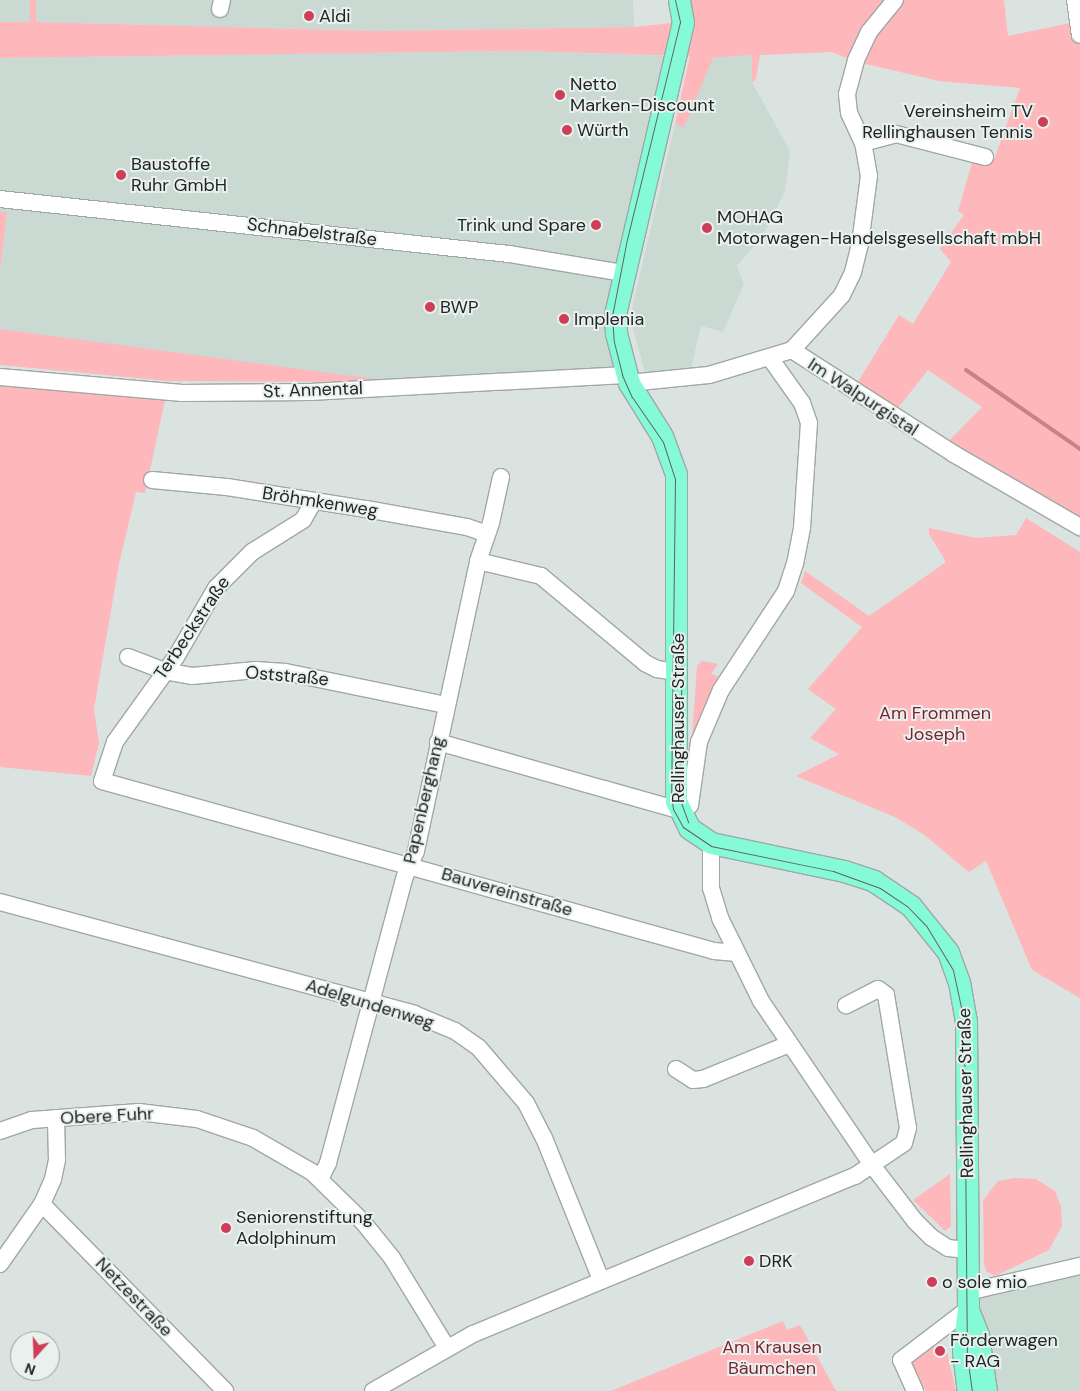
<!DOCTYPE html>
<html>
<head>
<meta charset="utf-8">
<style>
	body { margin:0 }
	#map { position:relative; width:1080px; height:1391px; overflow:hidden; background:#dbe3e0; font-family:"DM Sans",sans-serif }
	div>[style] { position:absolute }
	.built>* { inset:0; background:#cadad2; transform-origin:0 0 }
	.green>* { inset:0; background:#feb7bb }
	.stream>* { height:4px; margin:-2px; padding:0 2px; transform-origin:2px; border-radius:2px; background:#c98286 }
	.roads { filter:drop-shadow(1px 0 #a0a8a5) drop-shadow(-1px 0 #a0a8a5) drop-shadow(0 1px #a0a8a5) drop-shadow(0 -1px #a0a8a5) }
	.minor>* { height:16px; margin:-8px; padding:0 8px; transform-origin:8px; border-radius:8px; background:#fff }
	.major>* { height:21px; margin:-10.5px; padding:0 10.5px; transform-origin:10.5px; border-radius:10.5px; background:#85fad7 }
	.tram>* { height:1px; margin:-0.5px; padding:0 0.5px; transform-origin:0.5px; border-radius:0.5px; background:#5f6462 }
	.dots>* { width:14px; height:14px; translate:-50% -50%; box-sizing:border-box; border:2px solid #e8f1ed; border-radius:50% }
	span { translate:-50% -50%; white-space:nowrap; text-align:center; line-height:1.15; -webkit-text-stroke:4px #e8f1ed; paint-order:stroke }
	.poi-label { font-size:18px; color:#222524 }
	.left { translate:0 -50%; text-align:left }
	.right { translate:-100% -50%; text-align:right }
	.street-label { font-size:18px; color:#222524 }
	.park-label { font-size:18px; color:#7a2431 }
	.north { position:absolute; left:10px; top:1331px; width:50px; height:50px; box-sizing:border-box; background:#e8f1ed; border:1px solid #999f9d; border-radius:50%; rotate:200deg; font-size:14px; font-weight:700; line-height:20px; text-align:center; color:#222524 }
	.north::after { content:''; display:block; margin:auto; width:18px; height:22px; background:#ce3e56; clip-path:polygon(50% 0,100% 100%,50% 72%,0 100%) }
</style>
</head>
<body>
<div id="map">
	<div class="built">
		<i style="left:0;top:0;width:30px;height:22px"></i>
		<i style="clip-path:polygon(36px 0,633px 0,634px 27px,375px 31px,36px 22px)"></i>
		<i style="clip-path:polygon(519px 51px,673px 56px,616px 297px,623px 374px,407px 387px,0 329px,0 271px,7px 212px,0 212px,0 58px)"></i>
		<i style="clip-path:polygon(752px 55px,752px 82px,790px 151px,785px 191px,763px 235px,737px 266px,744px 284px,723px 332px,701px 326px,689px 377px,647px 380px,631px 321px,632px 309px,675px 124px,684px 126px,713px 58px)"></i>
		<i style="clip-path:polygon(1080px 1268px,1080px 1391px,975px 1391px,969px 1292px)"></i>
	</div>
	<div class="green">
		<i style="clip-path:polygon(30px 0,36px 0,36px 22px,375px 31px,634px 27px,682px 22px,678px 0,894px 0,854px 61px,832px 52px,760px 55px,756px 79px,752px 82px,752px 55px,713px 58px,684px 127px,675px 124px,690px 56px,519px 51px,0 58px,0 22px,30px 22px)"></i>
		<i style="clip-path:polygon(896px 0,1004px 0,1008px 36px,1076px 22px,1080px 38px,1080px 519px,947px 443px,982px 407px,928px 370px,898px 408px,856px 385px,899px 315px,913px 324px,951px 262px,940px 249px,964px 215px,958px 211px,974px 156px,990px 160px,995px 157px,1020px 88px,939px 81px,857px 62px)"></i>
		<i style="clip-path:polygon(0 212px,7px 212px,0 271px)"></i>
		<i style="clip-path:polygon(0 329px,397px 382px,168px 381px,0 365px)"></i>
		<i style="clip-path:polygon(0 382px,166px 396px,145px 493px,136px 492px,119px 564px,94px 709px,99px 743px,91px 776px,0 767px)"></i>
		<i style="clip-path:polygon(1026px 518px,1080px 552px,1080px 998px,1032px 970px,986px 861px,969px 872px,923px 834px,895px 817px,796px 776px,839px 754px,810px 738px,836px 709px,808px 689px,862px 627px,801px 583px,805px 571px,869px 616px,946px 562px,929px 534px,929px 528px,976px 538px,1016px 535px)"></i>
		<i style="clip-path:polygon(702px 661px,718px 664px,711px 674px,718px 676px,692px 738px,697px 666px)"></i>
		<i style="clip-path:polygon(950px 1174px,951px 1226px,945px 1231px,913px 1200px)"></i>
		<i style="clip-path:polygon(1014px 1178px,1036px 1179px,1055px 1191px,1061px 1207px,1062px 1226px,1049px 1250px,995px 1276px,986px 1271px,984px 1263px,983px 1200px,998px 1181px)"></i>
		<i style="clip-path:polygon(783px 1321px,787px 1330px,800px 1325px,836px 1391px,611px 1391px)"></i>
		<i style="clip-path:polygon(931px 1343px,946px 1348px,956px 1391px,926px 1391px,909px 1361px)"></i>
	</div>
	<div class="stream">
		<i style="left:966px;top:370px;width:139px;rotate:34.7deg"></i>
	</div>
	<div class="roads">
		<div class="minor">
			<i style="left:1075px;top:0;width:35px;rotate:82deg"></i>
			<i style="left:220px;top:9px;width:9px;rotate:-77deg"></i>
			<i style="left:863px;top:143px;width:34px;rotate:-15deg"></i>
			<i style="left:896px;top:134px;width:92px;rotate:14.5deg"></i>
			<i style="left:0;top:199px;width:512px;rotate:6.17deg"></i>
			<i style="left:509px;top:254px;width:116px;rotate:9.5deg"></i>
			<i style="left:792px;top:350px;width:193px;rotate:32.7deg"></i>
			<i style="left:954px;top:454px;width:146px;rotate:30.1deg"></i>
			<i style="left:0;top:377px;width:183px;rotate:5deg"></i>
			<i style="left:182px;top:393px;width:128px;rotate:-0.4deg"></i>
			<i style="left:310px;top:392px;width:316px;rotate:-3.1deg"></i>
			<i style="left:629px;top:383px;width:80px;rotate:-5.7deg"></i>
			<i style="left:709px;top:375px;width:87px;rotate:-16.8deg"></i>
			<i style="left:792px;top:350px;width:74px;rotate:-47.7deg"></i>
			<i style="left:842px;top:295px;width:25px;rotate:-64deg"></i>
			<i style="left:853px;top:272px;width:29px;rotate:-76deg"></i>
			<i style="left:860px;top:244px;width:69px;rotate:-82.5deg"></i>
			<i style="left:869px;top:176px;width:34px;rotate:-100deg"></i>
			<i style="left:863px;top:143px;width:33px;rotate:-115deg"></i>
			<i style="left:849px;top:113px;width:19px;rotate:-96deg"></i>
			<i style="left:847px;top:94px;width:35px;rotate:-75deg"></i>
			<i style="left:856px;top:60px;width:31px;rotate:-65deg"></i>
			<i style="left:869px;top:32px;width:41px;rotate:-50.9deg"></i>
			<i style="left:152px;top:480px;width:75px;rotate:5.3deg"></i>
			<i style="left:227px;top:487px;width:141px;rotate:9deg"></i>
			<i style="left:366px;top:509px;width:103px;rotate:10.1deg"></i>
			<i style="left:467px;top:527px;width:21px;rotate:19deg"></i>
			<i style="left:314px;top:501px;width:22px;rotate:120deg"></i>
			<i style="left:303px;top:520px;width:60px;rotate:147.9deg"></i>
			<i style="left:252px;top:552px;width:51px;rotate:135deg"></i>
			<i style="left:216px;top:588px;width:80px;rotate:120.1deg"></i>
			<i style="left:176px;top:657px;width:105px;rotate:125.7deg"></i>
			<i style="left:115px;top:742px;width:41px;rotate:108.4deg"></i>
			<i style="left:102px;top:781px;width:635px;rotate:15.52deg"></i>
			<i style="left:714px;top:951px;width:23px;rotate:5deg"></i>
			<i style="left:478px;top:561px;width:65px;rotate:13.4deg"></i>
			<i style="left:541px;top:576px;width:136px;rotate:39.9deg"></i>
			<i style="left:645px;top:663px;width:13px;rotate:27deg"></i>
			<i style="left:657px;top:669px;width:20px;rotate:9deg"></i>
			<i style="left:128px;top:657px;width:39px;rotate:21deg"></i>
			<i style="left:164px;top:671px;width:28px;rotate:10deg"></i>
			<i style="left:192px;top:676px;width:64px;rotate:-5.4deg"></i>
			<i style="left:256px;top:670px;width:29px;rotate:4deg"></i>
			<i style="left:285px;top:672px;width:164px;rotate:11.6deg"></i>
			<i style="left:438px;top:742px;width:249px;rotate:15.8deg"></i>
			<i style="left:678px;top:810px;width:13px;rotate:-23deg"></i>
			<i style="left:690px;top:805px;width:64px;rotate:-81.9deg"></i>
			<i style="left:699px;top:742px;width:56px;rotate:-67.1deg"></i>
			<i style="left:721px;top:690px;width:118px;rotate:-56.7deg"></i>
			<i style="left:786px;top:591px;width:28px;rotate:-72deg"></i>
			<i style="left:795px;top:564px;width:37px;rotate:-79deg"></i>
			<i style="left:802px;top:528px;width:105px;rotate:-86.2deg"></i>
			<i style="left:809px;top:423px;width:21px;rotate:-109deg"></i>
			<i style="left:802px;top:403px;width:55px;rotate:-125.4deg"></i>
			<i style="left:711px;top:843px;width:45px;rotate:90deg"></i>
			<i style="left:711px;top:888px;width:34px;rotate:73deg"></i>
			<i style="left:721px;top:920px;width:90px;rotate:63.7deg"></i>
			<i style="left:761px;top:1001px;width:198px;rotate:55.9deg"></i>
			<i style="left:872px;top:1165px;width:71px;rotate:52.5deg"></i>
			<i style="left:915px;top:1221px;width:23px;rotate:45deg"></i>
			<i style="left:931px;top:1237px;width:20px;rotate:33deg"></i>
			<i style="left:948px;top:1248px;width:20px;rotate:6deg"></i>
			<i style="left:0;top:902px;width:429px;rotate:15.1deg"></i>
			<i style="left:414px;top:1014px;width:44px;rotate:22.5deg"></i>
			<i style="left:455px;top:1031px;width:29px;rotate:35deg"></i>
			<i style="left:479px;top:1048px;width:72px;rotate:49.5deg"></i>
			<i style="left:526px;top:1103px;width:39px;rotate:63deg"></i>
			<i style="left:544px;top:1138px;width:153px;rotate:68.1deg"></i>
			<i style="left:676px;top:1069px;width:20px;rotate:33deg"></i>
			<i style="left:693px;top:1080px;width:10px;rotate:-6deg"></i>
			<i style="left:703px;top:1079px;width:93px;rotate:-22.1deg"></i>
			<i style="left:0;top:1131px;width:34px;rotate:-19deg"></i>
			<i style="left:32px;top:1120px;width:107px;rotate:-4.3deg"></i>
			<i style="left:139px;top:1112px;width:58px;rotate:6.9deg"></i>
			<i style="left:197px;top:1119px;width:59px;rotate:18.7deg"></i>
			<i style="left:253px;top:1138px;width:68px;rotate:30deg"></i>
			<i style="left:312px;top:1172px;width:71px;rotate:44.4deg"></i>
			<i style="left:363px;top:1222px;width:46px;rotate:51.1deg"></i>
			<i style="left:392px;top:1258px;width:103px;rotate:58.5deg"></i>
			<i style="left:320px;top:1179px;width:18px;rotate:-63deg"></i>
			<i style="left:328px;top:1163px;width:297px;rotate:-75deg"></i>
			<i style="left:405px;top:876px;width:27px;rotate:-66deg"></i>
			<i style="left:416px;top:851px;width:297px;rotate:-77.9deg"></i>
			<i style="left:478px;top:561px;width:40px;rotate:-71.1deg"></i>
			<i style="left:491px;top:523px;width:47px;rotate:-77.7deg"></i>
			<i style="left:42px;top:1204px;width:262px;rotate:45.6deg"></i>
			<i style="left:0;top:1264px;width:73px;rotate:-55deg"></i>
			<i style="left:42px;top:1204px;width:27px;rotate:-66deg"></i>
			<i style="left:53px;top:1179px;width:19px;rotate:-78deg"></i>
			<i style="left:57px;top:1160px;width:42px;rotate:-91.4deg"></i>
			<i style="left:968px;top:1292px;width:115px;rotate:-13.1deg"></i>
			<i style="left:373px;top:1391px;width:115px;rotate:-29.7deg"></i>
			<i style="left:473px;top:1334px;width:413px;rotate:-22.5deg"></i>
			<i style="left:855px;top:1176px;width:59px;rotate:-34deg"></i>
			<i style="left:904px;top:1143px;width:16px;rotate:-75deg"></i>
			<i style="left:908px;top:1128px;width:135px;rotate:-99.4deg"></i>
			<i style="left:886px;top:995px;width:10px;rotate:-143deg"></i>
			<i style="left:878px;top:989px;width:36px;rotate:153deg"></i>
			<i style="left:915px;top:1391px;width:34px;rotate:-114deg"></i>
			<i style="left:901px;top:1360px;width:84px;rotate:-37.3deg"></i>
		</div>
		<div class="major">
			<i style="left:679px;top:0;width:22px;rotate:80deg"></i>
			<i style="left:683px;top:22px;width:300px;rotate:103.1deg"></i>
			<i style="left:615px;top:314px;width:19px;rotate:87deg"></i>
			<i style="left:616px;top:333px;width:52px;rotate:75.4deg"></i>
			<i style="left:629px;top:383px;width:62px;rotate:58.1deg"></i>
			<i style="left:662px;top:436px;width:40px;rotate:69.8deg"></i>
			<i style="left:676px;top:474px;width:327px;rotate:90deg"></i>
			<i style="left:676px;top:801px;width:30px;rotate:64deg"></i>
			<i style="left:689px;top:828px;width:27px;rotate:34deg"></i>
			<i style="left:711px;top:843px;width:136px;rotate:11.9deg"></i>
			<i style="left:844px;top:871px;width:32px;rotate:18deg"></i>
			<i style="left:874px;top:881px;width:45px;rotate:34deg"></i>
			<i style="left:911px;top:906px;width:59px;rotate:51.2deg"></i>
			<i style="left:948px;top:952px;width:32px;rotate:70deg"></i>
			<i style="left:959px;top:982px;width:40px;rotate:80deg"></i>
			<i style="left:966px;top:1021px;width:288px;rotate:89.6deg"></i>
			<i style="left:968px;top:1309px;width:43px;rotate:96.6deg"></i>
			<i style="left:963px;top:1352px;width:39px;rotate:83deg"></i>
			<i style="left:968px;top:1310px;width:27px;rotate:68deg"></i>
			<i style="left:978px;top:1335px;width:57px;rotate:81.9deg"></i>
		</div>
	</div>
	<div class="tram">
		<i style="left:675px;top:0;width:23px;rotate:77deg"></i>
		<i style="left:680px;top:22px;width:223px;rotate:103.7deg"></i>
		<i style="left:627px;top:239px;width:78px;rotate:101deg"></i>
		<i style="left:612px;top:316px;width:26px;rotate:86deg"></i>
		<i style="left:614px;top:342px;width:34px;rotate:76deg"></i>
		<i style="left:622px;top:375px;width:24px;rotate:66deg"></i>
		<i style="left:632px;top:397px;width:55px;rotate:55.4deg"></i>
		<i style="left:663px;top:442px;width:40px;rotate:72deg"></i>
		<i style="left:675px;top:480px;width:316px;rotate:90.7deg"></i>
		<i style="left:671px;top:796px;width:13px;rotate:81deg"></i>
		<i style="left:673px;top:809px;width:21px;rotate:61deg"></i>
		<i style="left:683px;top:827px;width:34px;rotate:34deg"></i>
		<i style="left:711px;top:846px;width:125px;rotate:11.6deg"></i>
		<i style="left:833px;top:871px;width:50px;rotate:19.9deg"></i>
		<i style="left:880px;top:888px;width:32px;rotate:34deg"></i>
		<i style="left:907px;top:906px;width:29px;rotate:46deg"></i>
		<i style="left:927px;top:927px;width:50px;rotate:58.8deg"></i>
		<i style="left:953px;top:970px;width:52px;rotate:77.8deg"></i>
		<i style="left:964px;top:1021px;width:335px;rotate:89.5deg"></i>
		<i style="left:967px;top:1356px;width:35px;rotate:82deg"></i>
		<i style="left:682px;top:651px;width:146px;rotate:91.2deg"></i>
		<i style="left:679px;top:797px;width:27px;rotate:70deg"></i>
	</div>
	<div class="dots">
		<i style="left:309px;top:16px;background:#ce3e56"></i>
		<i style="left:560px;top:95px;background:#ce3e56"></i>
		<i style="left:1043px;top:122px;background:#ce3e56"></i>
		<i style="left:567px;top:130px;background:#ce3e56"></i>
		<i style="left:121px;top:175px;background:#ce3e56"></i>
		<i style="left:596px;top:225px;background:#ce3e56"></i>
		<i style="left:707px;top:228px;background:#ce3e56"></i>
		<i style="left:430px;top:307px;background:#ce3e56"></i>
		<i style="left:564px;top:319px;background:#ce3e56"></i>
		<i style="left:226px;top:1228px;background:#ce3e56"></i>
		<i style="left:749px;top:1261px;background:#ce3e56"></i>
		<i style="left:932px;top:1282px;background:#ce3e56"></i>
		<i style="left:940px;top:1351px;background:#ce3e56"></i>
	</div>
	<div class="poi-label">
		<span class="left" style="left:319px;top:16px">Aldi</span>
		<span class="left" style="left:570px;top:95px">Netto<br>Marken-Discount</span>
		<span class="right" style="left:1033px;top:122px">Vereinsheim TV<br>Rellinghausen Tennis</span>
		<span class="left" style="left:577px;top:130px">Würth</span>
		<span class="left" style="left:131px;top:175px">Baustoffe<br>Ruhr GmbH</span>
		<span class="left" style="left:717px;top:228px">MOHAG<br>Motorwagen-Handelsgesellschaft mbH</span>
		<span class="right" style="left:586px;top:225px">Trink und Spare</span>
		<span class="left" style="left:440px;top:307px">BWP</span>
		<span class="left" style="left:574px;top:319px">Implenia</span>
		<span class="left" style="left:236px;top:1228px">Seniorenstiftung<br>Adolphinum</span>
		<span class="left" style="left:759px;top:1261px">DRK</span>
		<span class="left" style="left:942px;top:1282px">o sole mio</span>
		<span class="left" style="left:950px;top:1351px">Förderwagen<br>- RAG</span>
	</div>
	<div class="street-label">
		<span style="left:312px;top:232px;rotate:7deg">Schnabelstraße</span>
		<span style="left:313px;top:390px;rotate:-2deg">St. Annental</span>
		<span style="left:863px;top:397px;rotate:33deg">Im Walpurgistal</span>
		<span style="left:320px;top:502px;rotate:9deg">Bröhmkenweg</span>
		<span style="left:192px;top:628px;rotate:-56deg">Terbeckstraße</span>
		<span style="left:287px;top:676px;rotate:5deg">Oststraße</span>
		<span style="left:678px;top:718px;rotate:-90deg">Rellinghauser Straße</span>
		<span style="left:424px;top:800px;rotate:-77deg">Papenberghang</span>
		<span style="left:507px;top:892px;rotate:16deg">Bauvereinstraße</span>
		<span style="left:370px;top:1004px;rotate:17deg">Adelgundenweg</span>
		<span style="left:966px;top:1093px;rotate:-91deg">Rellinghauser Straße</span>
		<span style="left:107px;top:1116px;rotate:-3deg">Obere Fuhr</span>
		<span style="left:134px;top:1297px;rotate:46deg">Netzestraße</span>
	</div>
	<div class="park-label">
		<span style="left:935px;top:724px">Am Frommen<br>Joseph</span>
		<span style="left:772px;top:1358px">Am Krausen<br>Bäumchen</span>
	</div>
	<div class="north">N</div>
</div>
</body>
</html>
